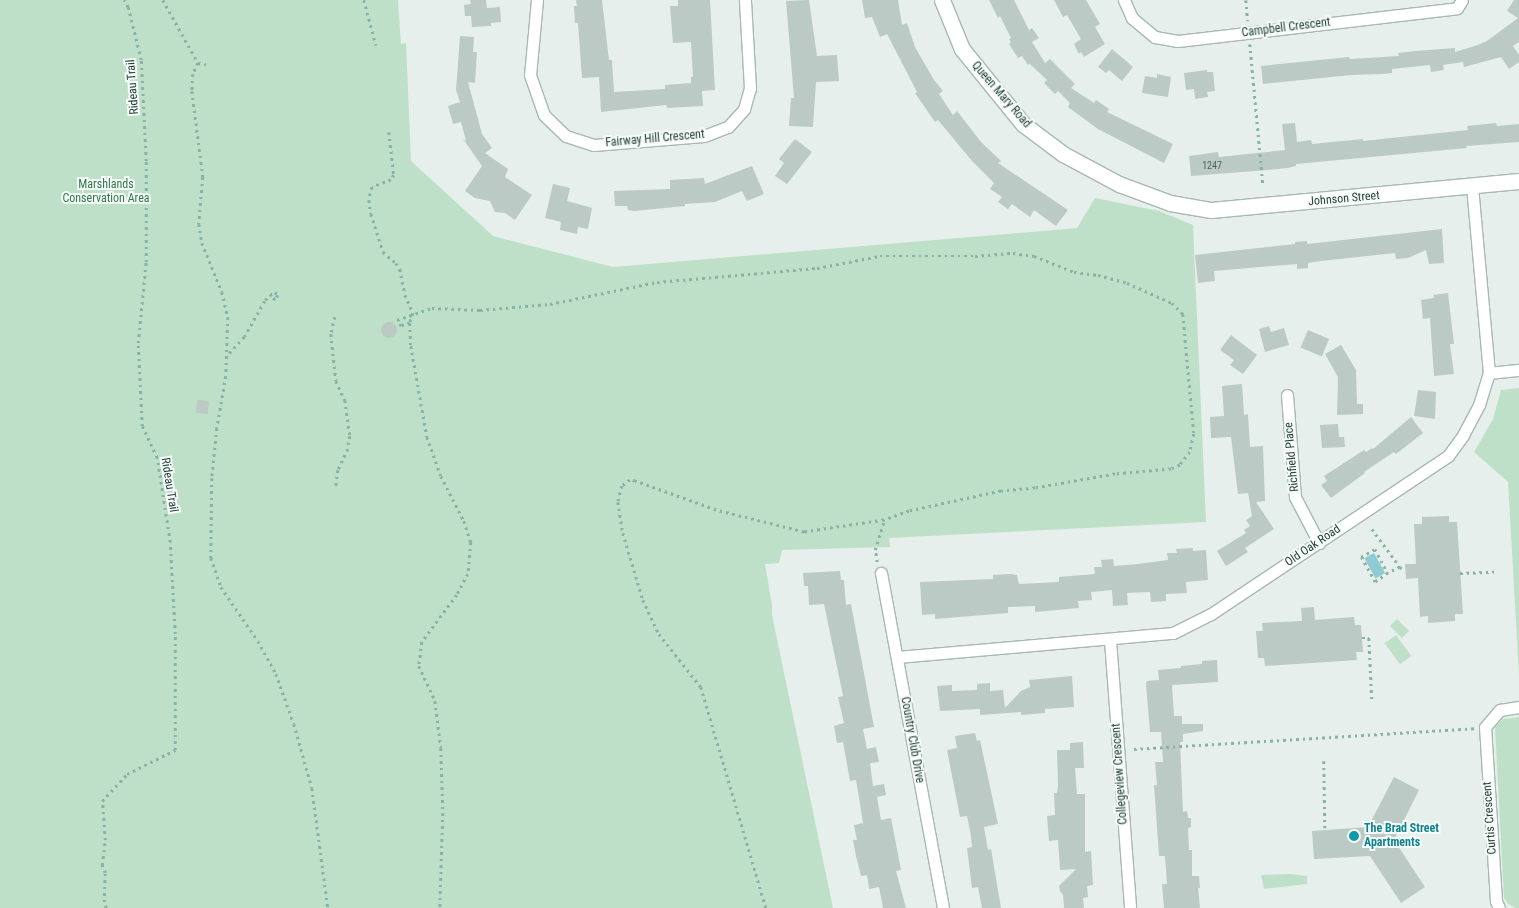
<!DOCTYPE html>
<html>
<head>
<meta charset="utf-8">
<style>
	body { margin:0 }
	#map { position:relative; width:1519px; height:908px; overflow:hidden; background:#e6efeb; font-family:"Roboto Condensed",sans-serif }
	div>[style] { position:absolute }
	.green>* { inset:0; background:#bfe0c8; transform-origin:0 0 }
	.water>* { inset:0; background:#8ec9d4; transform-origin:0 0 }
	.building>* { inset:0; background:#bbcac4; transform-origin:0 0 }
	.round { border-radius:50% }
	.path>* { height:2.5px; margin-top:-1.25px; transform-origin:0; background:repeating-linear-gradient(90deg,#86b3a5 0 2.5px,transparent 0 6.5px) }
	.roads { filter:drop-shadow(1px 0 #a8b8b2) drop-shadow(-1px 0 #a8b8b2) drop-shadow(0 1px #a8b8b2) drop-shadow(0 -1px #a8b8b2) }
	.street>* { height:11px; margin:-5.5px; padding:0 5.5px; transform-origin:5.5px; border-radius:5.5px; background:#fff }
	.secondary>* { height:15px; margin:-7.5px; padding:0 7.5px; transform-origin:7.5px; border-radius:7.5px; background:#fff }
	.dots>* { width:14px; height:14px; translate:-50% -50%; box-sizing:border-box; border:2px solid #f7fbf9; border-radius:50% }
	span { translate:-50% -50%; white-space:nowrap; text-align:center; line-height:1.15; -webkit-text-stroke:4px #f7fbf9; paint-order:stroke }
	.number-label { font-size:10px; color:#4a645c }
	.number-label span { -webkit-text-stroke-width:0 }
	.street-label { font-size:12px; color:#24423a }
	.park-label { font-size:12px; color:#2d7a4b }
	.culture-label { font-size:12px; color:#0d838f; font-weight:700 }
	.left { translate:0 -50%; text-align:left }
</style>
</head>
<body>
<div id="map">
	<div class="green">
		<i style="clip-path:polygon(0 0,398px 0,401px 44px,406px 43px,411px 161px,493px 236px,613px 267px,1077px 228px,1095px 198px,1159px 211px,1193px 225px,1206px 522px,889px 538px,890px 547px,782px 550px,779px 563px,765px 564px,772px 605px,772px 615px,833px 908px,0 908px)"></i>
		<i style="clip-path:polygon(1519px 388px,1519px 675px,1508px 482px,1474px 452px,1493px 419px,1501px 390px)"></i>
		<i style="left:1397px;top:619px;width:17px;height:10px;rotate:45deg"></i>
		<i style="left:1396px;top:635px;width:26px;height:14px;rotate:54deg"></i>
		<i style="clip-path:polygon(1519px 717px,1519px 908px,1515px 908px,1507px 903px,1504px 898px,1495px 727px,1503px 719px)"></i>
		<i style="clip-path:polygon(1290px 874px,1307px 876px,1307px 884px,1264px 889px,1261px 875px)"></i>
	</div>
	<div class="water">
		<i style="left:1374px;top:553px;width:23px;height:11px;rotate:61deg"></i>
	</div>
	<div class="building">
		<i style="clip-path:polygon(470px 0,486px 0,487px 8px,500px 7px,501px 22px,491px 23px,491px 26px,472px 27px,471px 16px,465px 16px,464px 5px,471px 4px)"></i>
		<i style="clip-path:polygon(576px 0,602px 0,609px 60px,612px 60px,614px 92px,665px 89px,665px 85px,691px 83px,691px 77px,693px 77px,691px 42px,673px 43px,670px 6px,678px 6px,678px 0,710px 0,715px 90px,702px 91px,703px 106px,667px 108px,666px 105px,601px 112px,599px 77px,582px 78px,578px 23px,575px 23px,574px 6px,577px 6px)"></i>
		<i style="clip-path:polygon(809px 0,817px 56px,837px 55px,839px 81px,816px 82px,813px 127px,789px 126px,791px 98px,794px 98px,786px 1px)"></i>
		<i style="clip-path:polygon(862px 0,898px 0,902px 25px,907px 23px,915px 47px,934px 80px,943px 91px,939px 94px,953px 115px,957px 111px,981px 142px,1001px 161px,998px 163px,1068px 210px,1056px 226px,1034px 210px,1030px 217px,1012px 204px,1008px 209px,998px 202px,1002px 197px,990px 189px,994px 183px,972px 161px,938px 120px,935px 122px,915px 93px,917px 92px,887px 34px,880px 37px,872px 17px,865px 18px)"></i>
		<i style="clip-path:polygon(989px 0,1014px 0,1029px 30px,1032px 28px,1039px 38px,1032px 42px,1045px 63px,1050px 59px,1075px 84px,1071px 88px,1094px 103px,1096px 100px,1109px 109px,1107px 112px,1173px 144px,1164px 163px,1098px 129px,1068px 107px,1070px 103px,1058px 91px,1055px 94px,1044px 83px,1047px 80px,1030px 64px,1028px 65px,1022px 56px,1018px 58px,1009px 44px,1011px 42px,1009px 39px,1011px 38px,1000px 16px,998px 18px)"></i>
		<i style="clip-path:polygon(1054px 0,1086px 0,1100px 24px,1095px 27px,1105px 44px,1084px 57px,1081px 52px,1079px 54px,1074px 44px,1081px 39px,1067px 15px,1063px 17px)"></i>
		<i style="clip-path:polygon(1514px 0,1519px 0,1519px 42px,1513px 46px,1519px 55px,1519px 62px,1509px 69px,1501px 57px,1464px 67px,1463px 62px,1443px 65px,1444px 70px,1431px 72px,1430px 65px,1392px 69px,1392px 73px,1383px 74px,1351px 75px,1263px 84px,1261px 66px,1349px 57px,1350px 59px,1399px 56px,1398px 53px,1416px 51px,1455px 48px,1455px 52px,1478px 45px,1487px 41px,1518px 18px,1507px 11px)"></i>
		<i style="clip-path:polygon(460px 36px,474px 37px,473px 52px,477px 52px,475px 83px,468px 82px,482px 134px,492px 148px,485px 153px,508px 169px,505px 177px,532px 195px,515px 220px,505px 213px,495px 212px,490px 201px,475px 198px,465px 191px,482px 166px,463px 139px,466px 141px,461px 122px,453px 124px,448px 106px,460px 102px,456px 90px)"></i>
		<i style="clip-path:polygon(1112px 49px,1133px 67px,1122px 81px,1109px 70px,1106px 73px,1098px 67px)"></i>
		<i style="clip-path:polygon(1207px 70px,1207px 72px,1213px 72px,1215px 91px,1207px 92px,1208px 97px,1195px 99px,1194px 89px,1186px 90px,1184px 73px)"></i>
		<i style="clip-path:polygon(1157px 74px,1171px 77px,1168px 97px,1142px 93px,1145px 76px,1157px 78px)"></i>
		<i style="clip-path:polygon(1295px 123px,1297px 142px,1311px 140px,1312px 144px,1363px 139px,1363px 141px,1468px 130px,1467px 126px,1496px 123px,1497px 126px,1519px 124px,1519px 142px,1466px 146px,1467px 148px,1296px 164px,1296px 166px,1288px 168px,1255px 171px,1191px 176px,1189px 156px,1218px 152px,1219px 157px,1285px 150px,1282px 124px)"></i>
		<i style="clip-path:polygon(795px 139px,812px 152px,787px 184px,775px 176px,784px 163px,779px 159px)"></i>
		<i style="clip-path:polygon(752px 166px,764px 194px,747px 201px,742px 191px,715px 202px,685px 204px,685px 206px,634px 211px,628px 210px,627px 206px,615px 206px,614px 191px,670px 189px,670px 180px,704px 178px,705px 184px)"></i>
		<i style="clip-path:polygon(553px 184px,570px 188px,567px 201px,592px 208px,588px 229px,578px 227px,577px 234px,560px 230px,561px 222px,545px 218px)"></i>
		<i style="clip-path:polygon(1442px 229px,1444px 263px,1429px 264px,1426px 250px,1408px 258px,1396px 259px,1395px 253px,1321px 261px,1308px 263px,1308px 268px,1297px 269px,1297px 264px,1214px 271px,1215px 281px,1198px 283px,1195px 255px,1295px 244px,1295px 242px,1307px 241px,1307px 244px)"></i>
		<i style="clip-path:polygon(1448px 293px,1454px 344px,1450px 344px,1454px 374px,1434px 376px,1430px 318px,1423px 319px,1421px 300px,1434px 298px,1433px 295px)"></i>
		<i class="round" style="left:381px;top:322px;width:16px;height:16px"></i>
		<i style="clip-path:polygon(1269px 326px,1271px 332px,1284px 328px,1289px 345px,1265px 352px,1259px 329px)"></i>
		<i style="left:1308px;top:330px;width:23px;height:19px;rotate:23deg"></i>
		<i style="clip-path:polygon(1231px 335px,1257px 355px,1243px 374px,1230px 365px,1234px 360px,1220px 350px)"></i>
		<i style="clip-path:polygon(1341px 345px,1356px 370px,1357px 404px,1363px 404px,1363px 414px,1337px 415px,1338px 377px,1325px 354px)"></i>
		<i style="clip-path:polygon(1242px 384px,1244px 415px,1248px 414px,1250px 447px,1263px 446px,1265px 501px,1256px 502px,1274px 529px,1245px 548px,1248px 552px,1226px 566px,1217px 551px,1246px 533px,1244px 530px,1250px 526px,1246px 520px,1252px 516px,1248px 493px,1238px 494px,1231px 437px,1211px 438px,1210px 417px,1224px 416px,1222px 386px)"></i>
		<i style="clip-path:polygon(1418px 390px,1436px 392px,1435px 419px,1414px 416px)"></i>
		<i style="left:197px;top:400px;width:12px;height:13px;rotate:5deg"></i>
		<i style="clip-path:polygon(1411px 417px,1423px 433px,1396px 454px,1394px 452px,1364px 472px,1365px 473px,1331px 498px,1321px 485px,1327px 481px,1324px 476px,1364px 450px,1366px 452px,1372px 448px,1373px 449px)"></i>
		<i style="clip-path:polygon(1338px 424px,1339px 437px,1344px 437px,1345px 447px,1322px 448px,1320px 425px)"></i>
		<i style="clip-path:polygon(1449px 516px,1449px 522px,1457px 522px,1463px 614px,1455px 614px,1455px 621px,1428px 623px,1428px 616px,1420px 617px,1418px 578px,1406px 579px,1405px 564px,1416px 564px,1414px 524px,1422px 524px,1422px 517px)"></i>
		<i style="clip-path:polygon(1193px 548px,1193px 551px,1206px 550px,1208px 580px,1186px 582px,1187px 593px,1166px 594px,1166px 601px,1151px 602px,1150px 592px,1127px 593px,1128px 605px,1113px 606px,1112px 590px,1091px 592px,1092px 600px,1078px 601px,1079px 608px,1035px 612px,1035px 606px,1008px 607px,1008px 613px,935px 619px,935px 614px,922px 615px,920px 582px,993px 579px,993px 575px,1010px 574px,1017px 575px,1019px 584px,1059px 582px,1059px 577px,1095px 574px,1094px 567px,1102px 567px,1101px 560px,1113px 559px,1114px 566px,1138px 564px,1168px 560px,1167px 553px,1177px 553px,1176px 549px)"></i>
		<i style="clip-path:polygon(840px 571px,841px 580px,844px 580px,846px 605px,851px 604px,874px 727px,863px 729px,867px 749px,876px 747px,879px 762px,870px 763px,873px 786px,884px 784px,886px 795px,877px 797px,881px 820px,891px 818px,901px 870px,896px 871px,906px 908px,883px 908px,879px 887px,869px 889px,867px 875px,861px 876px,856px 856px,853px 840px,857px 840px,854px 825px,863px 823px,860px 804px,856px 780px,850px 781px,843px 742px,837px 743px,834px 726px,844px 723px,838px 697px,843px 696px,824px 604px,809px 605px,808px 586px,804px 586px,803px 573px)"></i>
		<i style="clip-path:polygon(1314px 607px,1315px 620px,1354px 617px,1355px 625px,1361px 625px,1363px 652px,1356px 652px,1357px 660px,1265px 666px,1264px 658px,1258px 658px,1256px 631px,1263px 631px,1262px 623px,1302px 621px,1301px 608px)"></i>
		<i style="clip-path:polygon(1217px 660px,1218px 682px,1172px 685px,1174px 716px,1182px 716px,1182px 724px,1203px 724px,1203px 731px,1183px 734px,1183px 742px,1180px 742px,1183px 812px,1187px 811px,1188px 818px,1191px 818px,1191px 827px,1188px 828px,1189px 850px,1192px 850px,1192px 876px,1199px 876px,1200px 888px,1198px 888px,1200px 908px,1164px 908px,1162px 884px,1167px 884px,1165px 856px,1159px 856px,1154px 785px,1157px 785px,1155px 762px,1163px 762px,1161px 732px,1150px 732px,1146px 684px,1147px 681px,1159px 680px,1158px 670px,1181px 668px,1181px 666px,1202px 664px,1202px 661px)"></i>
		<i style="clip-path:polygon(1072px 676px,1074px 707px,1045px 709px,1045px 713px,1021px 715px,1021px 712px,980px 715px,980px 709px,940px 711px,937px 686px,952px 685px,952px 691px,977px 690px,977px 684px,990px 683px,990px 691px,1003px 690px,1005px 708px,1021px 691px,1030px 687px,1029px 680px)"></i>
		<i style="clip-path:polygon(975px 733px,977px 741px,980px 740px,998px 824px,984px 827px,988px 850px,991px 849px,1001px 908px,982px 908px,978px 887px,972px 888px,967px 848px,972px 847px,971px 836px,967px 816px,960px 817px,947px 750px,957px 748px,955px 736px)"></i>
		<i style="clip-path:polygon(1083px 742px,1084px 768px,1075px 768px,1077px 794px,1085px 794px,1085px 852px,1091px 851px,1093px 885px,1087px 886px,1088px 897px,1083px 898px,1084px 908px,1064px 908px,1063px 895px,1060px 891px,1059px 886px,1076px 869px,1060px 870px,1058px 840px,1049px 841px,1047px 816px,1055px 815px,1054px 793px,1057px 793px,1058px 785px,1057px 750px,1070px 750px,1070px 743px)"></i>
		<i style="clip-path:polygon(1394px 777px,1419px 790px,1394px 840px,1425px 887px,1401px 903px,1370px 856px,1314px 859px,1312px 831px,1368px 827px)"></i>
	</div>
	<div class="path">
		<i style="left:163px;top:0;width:72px;rotate:60.9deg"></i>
		<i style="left:198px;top:63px;width:12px;rotate:114deg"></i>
		<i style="left:193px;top:74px;width:17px;rotate:93deg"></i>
		<i style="left:192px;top:91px;width:87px;rotate:82.7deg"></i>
		<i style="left:203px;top:177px;width:47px;rotate:94.9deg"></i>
		<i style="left:199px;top:224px;width:19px;rotate:81deg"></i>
		<i style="left:202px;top:243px;width:53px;rotate:67.8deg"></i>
		<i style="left:222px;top:292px;width:26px;rotate:77deg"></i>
		<i style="left:228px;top:317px;width:59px;rotate:91.9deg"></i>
		<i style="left:226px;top:376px;width:53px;rotate:99.8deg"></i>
		<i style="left:217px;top:428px;width:50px;rotate:95.7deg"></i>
		<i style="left:212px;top:478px;width:80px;rotate:90.7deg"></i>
		<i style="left:211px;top:558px;width:31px;rotate:71deg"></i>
		<i style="left:221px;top:587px;width:65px;rotate:55.6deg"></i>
		<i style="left:258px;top:641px;width:38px;rotate:61deg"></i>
		<i style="left:276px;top:674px;width:53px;rotate:70.2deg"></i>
		<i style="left:294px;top:724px;width:66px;rotate:74.3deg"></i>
		<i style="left:312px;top:788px;width:121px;rotate:82.4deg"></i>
		<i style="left:364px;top:0;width:47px;rotate:75.1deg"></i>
		<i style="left:1246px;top:0;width:21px;rotate:85deg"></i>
		<i style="left:1250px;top:44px;width:141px;rotate:84.7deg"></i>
		<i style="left:198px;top:63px;width:8px;rotate:7deg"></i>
		<i style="left:389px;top:132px;width:43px;rotate:83.4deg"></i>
		<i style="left:394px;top:175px;width:6px;rotate:121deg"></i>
		<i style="left:391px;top:180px;width:20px;rotate:160deg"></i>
		<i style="left:372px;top:187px;width:13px;rotate:103deg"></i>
		<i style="left:369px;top:200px;width:14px;rotate:82deg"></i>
		<i style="left:371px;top:214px;width:40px;rotate:72deg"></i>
		<i style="left:383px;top:252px;width:17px;rotate:40deg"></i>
		<i style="left:396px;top:263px;width:7px;rotate:56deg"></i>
		<i style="left:400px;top:269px;width:26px;rotate:79deg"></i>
		<i style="left:405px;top:295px;width:20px;rotate:66deg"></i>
		<i style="left:413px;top:313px;width:10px;rotate:107deg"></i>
		<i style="left:410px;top:323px;width:23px;rotate:88deg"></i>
		<i style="left:411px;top:346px;width:92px;rotate:80deg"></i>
		<i style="left:427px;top:437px;width:41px;rotate:70.3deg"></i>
		<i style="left:441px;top:476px;width:51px;rotate:62.9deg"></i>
		<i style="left:464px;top:521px;width:22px;rotate:72deg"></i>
		<i style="left:471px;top:542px;width:32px;rotate:95deg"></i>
		<i style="left:468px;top:574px;width:24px;rotate:118deg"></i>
		<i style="left:457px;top:595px;width:59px;rotate:126.7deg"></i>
		<i style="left:422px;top:642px;width:24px;rotate:97deg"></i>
		<i style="left:419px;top:666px;width:38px;rotate:65deg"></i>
		<i style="left:435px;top:701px;width:47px;rotate:82.7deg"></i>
		<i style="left:441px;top:748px;width:65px;rotate:88.2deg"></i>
		<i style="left:443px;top:813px;width:95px;rotate:91.8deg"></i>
		<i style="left:335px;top:317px;width:17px;rotate:103deg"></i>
		<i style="left:331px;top:334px;width:47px;rotate:83.9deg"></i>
		<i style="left:336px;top:381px;width:21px;rotate:65deg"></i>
		<i style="left:345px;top:400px;width:36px;rotate:82deg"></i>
		<i style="left:350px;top:436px;width:13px;rotate:99deg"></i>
		<i style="left:348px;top:449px;width:23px;rotate:115deg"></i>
		<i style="left:338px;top:470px;width:16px;rotate:97deg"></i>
		<i style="left:410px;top:323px;width:9px;rotate:162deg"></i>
		<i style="left:401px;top:326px;width:7px;rotate:-124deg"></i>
		<i style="left:397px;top:320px;width:37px;rotate:-19deg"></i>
		<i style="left:432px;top:308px;width:48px;rotate:2.4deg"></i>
		<i style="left:480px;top:310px;width:70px;rotate:-4.9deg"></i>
		<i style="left:550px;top:304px;width:109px;rotate:-11.6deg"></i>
		<i style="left:657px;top:282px;width:161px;rotate:-5deg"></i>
		<i style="left:817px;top:268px;width:64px;rotate:-10.8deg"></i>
		<i style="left:880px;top:256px;width:95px"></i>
		<i style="left:975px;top:256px;width:38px;rotate:-5deg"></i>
		<i style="left:1013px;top:253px;width:21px;rotate:8deg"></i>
		<i style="left:1034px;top:256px;width:43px;rotate:21.8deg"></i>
		<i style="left:1074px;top:272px;width:24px;rotate:7deg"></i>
		<i style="left:1098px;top:275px;width:30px;rotate:15deg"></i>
		<i style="left:1127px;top:283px;width:49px;rotate:24deg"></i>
		<i style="left:1172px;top:303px;width:16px;rotate:45deg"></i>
		<i style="left:1183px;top:314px;width:121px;rotate:84.8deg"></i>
		<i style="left:1194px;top:434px;width:18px;rotate:103deg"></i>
		<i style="left:1190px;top:452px;width:16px;rotate:128deg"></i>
		<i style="left:1180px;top:465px;width:10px;rotate:156deg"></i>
		<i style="left:1171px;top:469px;width:56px;rotate:174.9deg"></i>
		<i style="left:1115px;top:474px;width:81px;rotate:170.1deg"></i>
		<i style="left:1035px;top:488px;width:34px;rotate:175deg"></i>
		<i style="left:1001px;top:491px;width:94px;rotate:167.7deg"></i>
		<i style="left:909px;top:511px;width:27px;rotate:160deg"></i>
		<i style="left:884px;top:520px;width:81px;rotate:171.5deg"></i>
		<i style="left:804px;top:532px;width:91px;rotate:-166deg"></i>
		<i style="left:716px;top:510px;width:86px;rotate:-160.3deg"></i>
		<i style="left:635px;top:481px;width:5px;rotate:-169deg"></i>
		<i style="left:630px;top:480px;width:10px;rotate:143deg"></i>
		<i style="left:622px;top:486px;width:16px;rotate:104deg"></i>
		<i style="left:618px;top:502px;width:31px;rotate:81deg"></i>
		<i style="left:623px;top:533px;width:70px;rotate:73.4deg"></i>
		<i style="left:643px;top:600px;width:38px;rotate:65deg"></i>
		<i style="left:659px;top:634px;width:68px;rotate:51.6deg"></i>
		<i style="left:701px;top:687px;width:230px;rotate:73.6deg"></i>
		<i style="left:229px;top:353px;width:22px;rotate:-47deg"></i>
		<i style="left:244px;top:337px;width:43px;rotate:-60.4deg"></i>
		<i style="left:265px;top:300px;width:7px;rotate:-45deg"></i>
		<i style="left:270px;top:295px;width:6px;rotate:-31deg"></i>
		<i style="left:275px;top:292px;width:4px;rotate:45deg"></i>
		<i style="left:278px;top:295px;width:6px;rotate:121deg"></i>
		<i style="left:275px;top:300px;width:7px;rotate:-135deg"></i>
		<i style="left:1372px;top:529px;width:47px;rotate:53.6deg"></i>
		<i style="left:1400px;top:567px;width:13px;rotate:153deg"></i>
		<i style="left:1375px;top:549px;width:27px;rotate:62deg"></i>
		<i style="left:1388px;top:573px;width:16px;rotate:145deg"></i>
		<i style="left:1375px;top:582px;width:29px;rotate:-119deg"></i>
		<i style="left:1361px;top:557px;width:16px;rotate:-30deg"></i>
		<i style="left:877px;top:562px;width:12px;rotate:-99deg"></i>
		<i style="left:875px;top:550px;width:31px;rotate:-73deg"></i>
		<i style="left:1400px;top:567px;width:6px;rotate:39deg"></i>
		<i style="left:1460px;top:573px;width:34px;rotate:-2deg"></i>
		<i style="left:1362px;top:638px;width:7px"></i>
		<i style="left:1369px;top:638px;width:62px;rotate:87.2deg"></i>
		<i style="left:1134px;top:749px;width:341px;rotate:-3.5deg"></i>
		<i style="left:1324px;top:761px;width:67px;rotate:89.1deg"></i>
		<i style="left:106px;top:908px;width:6px;rotate:-108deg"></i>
		<i style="left:104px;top:902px;width:29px;rotate:-88deg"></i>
		<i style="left:105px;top:873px;width:9px;rotate:-111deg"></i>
		<i style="left:102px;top:865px;width:25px;rotate:-83deg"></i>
		<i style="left:105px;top:840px;width:39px;rotate:-94deg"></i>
		<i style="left:102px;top:801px;width:37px;rotate:-47deg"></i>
		<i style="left:127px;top:774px;width:54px;rotate:-26.6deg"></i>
		<i style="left:175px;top:750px;width:116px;rotate:-90deg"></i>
		<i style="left:175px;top:634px;width:92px;rotate:-93.1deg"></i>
		<i style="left:170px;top:542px;width:85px;rotate:-98.8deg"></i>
		<i style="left:157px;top:458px;width:35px;rotate:-115deg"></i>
		<i style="left:142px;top:426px;width:83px;rotate:-92.8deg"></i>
		<i style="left:138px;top:343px;width:81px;rotate:-84.4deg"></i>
		<i style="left:146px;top:262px;width:101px;rotate:-90deg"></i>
		<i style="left:146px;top:161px;width:101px;rotate:-92.8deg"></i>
		<i style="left:141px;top:60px;width:55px;rotate:-103.8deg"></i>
		<i style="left:128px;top:7px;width:8px;rotate:-120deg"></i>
	</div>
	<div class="roads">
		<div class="street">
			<i style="left:537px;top:0;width:75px;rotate:95.3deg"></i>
			<i style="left:530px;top:75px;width:42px;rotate:70.7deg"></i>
			<i style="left:544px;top:115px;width:30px;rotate:44deg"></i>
			<i style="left:566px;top:136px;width:29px;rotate:18deg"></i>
			<i style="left:594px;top:145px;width:110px;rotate:-4.7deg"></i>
			<i style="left:704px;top:136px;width:26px;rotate:-21deg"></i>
			<i style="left:728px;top:127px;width:24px;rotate:-48deg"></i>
			<i style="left:744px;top:109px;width:22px;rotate:-74deg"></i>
			<i style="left:750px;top:88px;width:88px;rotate:-93.3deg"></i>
			<i style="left:1124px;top:0;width:20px;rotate:66deg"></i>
			<i style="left:1132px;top:18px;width:30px;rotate:40deg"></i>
			<i style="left:1155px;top:37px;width:23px;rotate:10deg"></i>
			<i style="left:1178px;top:41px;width:281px;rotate:-6.7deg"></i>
			<i style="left:1457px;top:8px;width:9px;rotate:-58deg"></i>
			<i style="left:1489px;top:373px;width:30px;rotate:-6deg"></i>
			<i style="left:1287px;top:395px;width:102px;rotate:85.5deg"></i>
			<i style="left:1295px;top:497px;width:52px;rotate:62.4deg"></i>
			<i style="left:881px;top:573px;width:341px;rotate:79.5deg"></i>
			<i style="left:1110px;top:640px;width:269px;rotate:85.7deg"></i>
			<i style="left:897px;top:657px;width:277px;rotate:-5deg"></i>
			<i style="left:1173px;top:633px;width:42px;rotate:-26.6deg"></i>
			<i style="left:1211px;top:614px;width:285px;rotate:-33.7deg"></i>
			<i style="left:1448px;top:456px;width:26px;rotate:-54deg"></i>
			<i style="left:1463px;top:435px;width:34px;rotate:-62deg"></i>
			<i style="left:1479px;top:405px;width:34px;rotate:-73deg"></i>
			<i style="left:1489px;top:373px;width:188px;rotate:-95.2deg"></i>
			<i style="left:1499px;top:908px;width:8px;rotate:-113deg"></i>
			<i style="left:1496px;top:901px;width:174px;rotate:-93.6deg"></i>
			<i style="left:1485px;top:727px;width:23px;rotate:-49deg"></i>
			<i style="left:1500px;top:710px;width:19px;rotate:-9deg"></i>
		</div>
		<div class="secondary">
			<i style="left:942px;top:0;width:53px;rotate:67.8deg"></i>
			<i style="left:962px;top:49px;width:97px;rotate:50.9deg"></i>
			<i style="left:1023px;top:124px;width:50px;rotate:36.9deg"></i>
			<i style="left:1063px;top:154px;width:64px;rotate:28.2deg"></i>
			<i style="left:1119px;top:184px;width:54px;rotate:20.4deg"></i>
			<i style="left:1170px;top:203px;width:42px;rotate:9.7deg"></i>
			<i style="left:1211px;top:210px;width:309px;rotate:-5.4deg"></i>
		</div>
	</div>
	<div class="dots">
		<i style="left:1354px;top:836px;background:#0f9aa8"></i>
	</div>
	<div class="number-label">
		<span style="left:1212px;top:166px">1247</span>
	</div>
	<div class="street-label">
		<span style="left:1286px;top:28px;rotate:-7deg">Campbell Crescent</span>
		<span style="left:133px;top:87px;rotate:-94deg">Rideau Trail</span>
		<span style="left:1001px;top:95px;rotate:49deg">Queen Mary Road</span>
		<span style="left:655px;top:139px;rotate:-5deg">Fairway Hill Crescent</span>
		<span style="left:1344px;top:199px;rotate:-5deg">Johnson Street</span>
		<span style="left:1292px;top:457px;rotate:-95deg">Richfield Place</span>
		<span style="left:169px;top:485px;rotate:81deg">Rideau Trail</span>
		<span style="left:1313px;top:546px;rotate:-34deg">Old Oak Road</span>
		<span style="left:912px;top:740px;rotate:80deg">Country Club Drive</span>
		<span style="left:1120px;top:774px;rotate:-94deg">Collegeview Crescent</span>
		<span style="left:1490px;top:818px;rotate:-94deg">Curtis Crescent</span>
	</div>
	<div class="park-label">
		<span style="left:106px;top:192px">Marshlands<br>Conservation Area</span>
	</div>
	<div class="culture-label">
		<span class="left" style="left:1364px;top:836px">The Brad Street<br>Apartments</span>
	</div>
</div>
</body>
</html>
